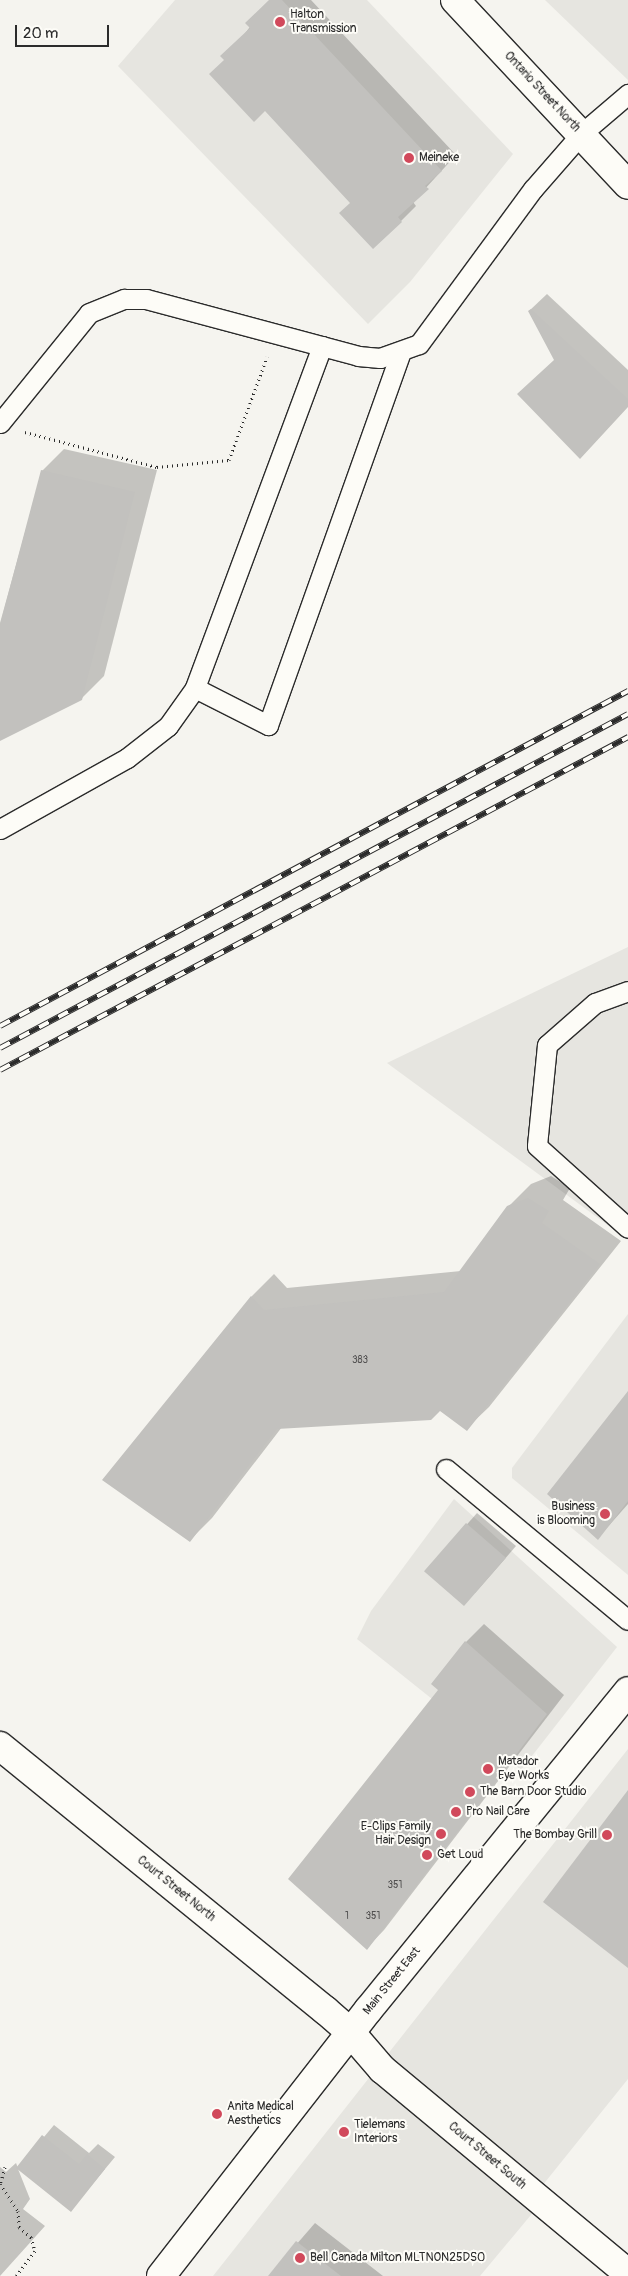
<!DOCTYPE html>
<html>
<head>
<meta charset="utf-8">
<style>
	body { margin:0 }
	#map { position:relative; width:628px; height:2276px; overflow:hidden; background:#f5f4ef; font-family:Pangolin,sans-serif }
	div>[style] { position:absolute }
	.built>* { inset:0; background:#e6e5e0 }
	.shadow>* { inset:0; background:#0003 }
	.building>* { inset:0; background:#c2c1be; transform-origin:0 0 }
	.path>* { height:3px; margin-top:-1.5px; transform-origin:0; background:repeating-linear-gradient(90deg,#2b2b2b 0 1px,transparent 0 5px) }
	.roads { filter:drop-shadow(1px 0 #2b2b2b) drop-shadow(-1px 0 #2b2b2b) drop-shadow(0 1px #2b2b2b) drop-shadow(0 -1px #2b2b2b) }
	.lane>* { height:19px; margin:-9.5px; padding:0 9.5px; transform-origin:9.5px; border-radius:9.5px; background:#fdfcf7 }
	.street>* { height:28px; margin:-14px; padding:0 14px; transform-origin:14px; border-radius:14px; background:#fdfcf7 }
	.secondary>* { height:28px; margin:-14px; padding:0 14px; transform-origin:14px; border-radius:14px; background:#fdfcf7 }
	.primary>* { height:28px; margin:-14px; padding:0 14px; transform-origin:14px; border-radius:14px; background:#fdfcf7 }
	.rail>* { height:5.5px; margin-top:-2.75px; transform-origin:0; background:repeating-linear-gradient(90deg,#fdfcf7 0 11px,#2b2b2b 0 22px); box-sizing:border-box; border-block:1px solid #2b2b2b }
	.dots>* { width:14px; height:14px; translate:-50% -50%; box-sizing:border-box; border:2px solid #fdfcf7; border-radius:50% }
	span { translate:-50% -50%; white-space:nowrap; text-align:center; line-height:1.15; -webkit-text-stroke:4px #fdfcf7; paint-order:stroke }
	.number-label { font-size:10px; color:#515050 }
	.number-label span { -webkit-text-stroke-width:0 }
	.poi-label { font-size:12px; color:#2b2b2b }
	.left { translate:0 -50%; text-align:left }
	.right { translate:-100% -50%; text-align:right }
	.street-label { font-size:12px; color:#2b2b2b }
	.scale { position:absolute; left:15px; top:25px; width:94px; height:22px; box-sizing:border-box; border:2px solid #2b2b2b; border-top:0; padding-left:6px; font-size:15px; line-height:18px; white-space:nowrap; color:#2b2b2b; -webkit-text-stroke:4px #fdfcf7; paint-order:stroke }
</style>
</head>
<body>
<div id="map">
	<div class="built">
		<i style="clip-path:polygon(175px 0,367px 0,513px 154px,410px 282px,368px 324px,118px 66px)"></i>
		<i style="clip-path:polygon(545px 0,628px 0,628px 80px)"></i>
		<i style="clip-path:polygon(628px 947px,628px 1240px,387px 1063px)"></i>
		<i style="clip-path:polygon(628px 1314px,628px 1575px,512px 1478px,512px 1468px)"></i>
		<i style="clip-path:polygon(454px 1499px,617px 1647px,521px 1770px,357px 1639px,371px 1611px)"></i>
		<i style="clip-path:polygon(628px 1749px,628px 2079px,542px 2186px,550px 2192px,480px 2276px,213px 2276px)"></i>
	</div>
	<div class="shadow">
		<i style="clip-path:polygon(270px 0,311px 0,456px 155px,413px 202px,416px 206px,401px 221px,351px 202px,225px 60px)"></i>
		<i style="clip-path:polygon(547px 294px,628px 370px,628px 407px,529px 311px)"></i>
		<i style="clip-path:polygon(64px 449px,157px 470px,104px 676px,81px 699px,0 740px,0 623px,42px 471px)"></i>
		<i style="clip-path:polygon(551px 1176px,570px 1188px,563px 1200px,621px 1241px,489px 1407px,466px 1429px,440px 1410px,282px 1427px,212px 1518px,190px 1540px,104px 1480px,252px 1296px,274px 1274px,287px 1288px,461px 1271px,508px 1207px,531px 1184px)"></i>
		<i style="clip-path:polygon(628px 1393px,628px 1504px,598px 1538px)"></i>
		<i style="clip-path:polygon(477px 1513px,516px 1546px,475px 1593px,426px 1571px)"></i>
		<i style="clip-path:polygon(484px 1624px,564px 1695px,384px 1930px,367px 1948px,440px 1690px,466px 1642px)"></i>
		<i style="clip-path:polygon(54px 2125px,89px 2153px,98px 2144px,115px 2157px,71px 2210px,18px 2169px,30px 2199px,23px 2209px,45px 2226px,0 2276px,0 2167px,6px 2172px,16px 2163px,18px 2168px)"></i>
		<i style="clip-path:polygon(315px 2223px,383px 2276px,269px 2276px)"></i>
	</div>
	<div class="building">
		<i style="clip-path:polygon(269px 0,282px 0,442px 171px,425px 186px,429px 189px,398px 217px,402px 222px,373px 249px,339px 213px,350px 203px,265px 111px,254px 122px,209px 74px,224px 60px,220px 56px,250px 28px,245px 23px)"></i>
		<i style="clip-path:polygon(531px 309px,628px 399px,628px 407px,580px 459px,517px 394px,554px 360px,528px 311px)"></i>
		<i style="clip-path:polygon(41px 470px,135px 492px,82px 700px,0 741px,0 625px)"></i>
		<i style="clip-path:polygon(528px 1198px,549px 1211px,542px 1223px,600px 1264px,467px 1431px,440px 1411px,431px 1420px,277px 1429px,190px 1542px,102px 1480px,251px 1296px,264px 1310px,444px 1292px,507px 1206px)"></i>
		<i style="clip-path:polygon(628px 1391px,628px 1501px,598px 1540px,547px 1494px)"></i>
		<i style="left:466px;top:1523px;width:53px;height:64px;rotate:41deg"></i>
		<i style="clip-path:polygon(465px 1641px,547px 1714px,367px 1950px,288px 1879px,438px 1690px,431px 1684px)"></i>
		<i style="clip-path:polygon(628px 1790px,628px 1968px,543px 1902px)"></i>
		<i style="clip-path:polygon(42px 2135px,79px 2164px,87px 2154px,105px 2169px,71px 2212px,16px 2168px)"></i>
		<i style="clip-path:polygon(296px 2241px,341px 2276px,268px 2276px)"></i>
	</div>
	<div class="path">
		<i style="left:25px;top:432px;width:137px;rotate:14.9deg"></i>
		<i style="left:157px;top:467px;width:72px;rotate:-5.6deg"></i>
		<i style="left:229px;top:460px;width:110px;rotate:-69.7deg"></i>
		<i style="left:5px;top:2167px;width:18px;rotate:106deg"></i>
		<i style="left:0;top:2184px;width:32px;rotate:56deg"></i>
		<i style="left:18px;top:2211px;width:16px;rotate:86deg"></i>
		<i style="left:19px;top:2227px;width:16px;rotate:40deg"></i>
		<i style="left:31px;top:2237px;width:15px;rotate:74deg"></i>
		<i style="left:35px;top:2251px;width:31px;rotate:127deg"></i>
	</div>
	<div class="roads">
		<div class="lane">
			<i style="left:322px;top:346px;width:365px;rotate:110.4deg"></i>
			<i style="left:195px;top:688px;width:82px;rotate:26.9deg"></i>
			<i style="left:268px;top:725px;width:396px;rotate:-70.4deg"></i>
			<i style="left:0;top:423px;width:141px;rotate:-51deg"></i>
			<i style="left:89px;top:313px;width:38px;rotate:-22deg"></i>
			<i style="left:124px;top:299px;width:22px"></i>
			<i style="left:146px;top:299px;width:220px;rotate:15deg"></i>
			<i style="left:358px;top:356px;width:22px;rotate:5deg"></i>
			<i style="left:380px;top:358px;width:41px;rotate:-19.7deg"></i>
			<i style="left:419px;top:344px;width:192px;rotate:-53.7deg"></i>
			<i style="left:533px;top:189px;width:73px;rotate:-48.9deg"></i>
			<i style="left:581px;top:134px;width:62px;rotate:-40.4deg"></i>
			<i style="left:0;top:829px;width:145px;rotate:-29.2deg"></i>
			<i style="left:127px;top:758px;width:52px;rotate:-38deg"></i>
			<i style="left:168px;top:726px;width:47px;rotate:-54.6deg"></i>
			<i style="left:628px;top:991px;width:35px;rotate:160deg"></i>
			<i style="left:595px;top:1003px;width:64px;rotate:138.8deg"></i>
			<i style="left:547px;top:1045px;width:101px;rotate:95.7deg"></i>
			<i style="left:537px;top:1146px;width:122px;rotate:42deg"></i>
			<i style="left:446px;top:1469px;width:236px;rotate:39.7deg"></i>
		</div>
		<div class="street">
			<i style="left:0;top:1746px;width:419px;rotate:39.1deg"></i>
			<i style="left:325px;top:2010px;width:35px;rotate:41deg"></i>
			<i style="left:351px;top:2033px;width:48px;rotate:49.3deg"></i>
			<i style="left:382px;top:2069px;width:320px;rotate:39.7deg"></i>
		</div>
		<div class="secondary">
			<i style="left:161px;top:2276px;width:338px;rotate:-52.1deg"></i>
			<i style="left:369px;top:2009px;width:410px;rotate:-50.8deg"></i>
		</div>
		<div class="primary">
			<i style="left:455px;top:0;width:253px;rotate:46.9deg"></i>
		</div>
	</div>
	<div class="rail">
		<i style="left:0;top:1026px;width:712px;rotate:-28.08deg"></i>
		<i style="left:0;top:1048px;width:711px;rotate:-28.01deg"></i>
		<i style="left:0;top:1070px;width:711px;rotate:-27.93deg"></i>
	</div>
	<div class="dots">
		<i style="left:280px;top:22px;background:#d1495b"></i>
		<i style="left:409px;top:158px;background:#d1495b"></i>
		<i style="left:605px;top:1514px;background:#d1495b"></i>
		<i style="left:488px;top:1769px;background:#d1495b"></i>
		<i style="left:470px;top:1792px;background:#d1495b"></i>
		<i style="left:456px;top:1812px;background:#d1495b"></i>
		<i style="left:441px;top:1834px;background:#d1495b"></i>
		<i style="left:607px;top:1835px;background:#d1495b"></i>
		<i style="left:427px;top:1855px;background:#d1495b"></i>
		<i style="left:217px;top:2114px;background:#d1495b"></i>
		<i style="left:344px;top:2132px;background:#d1495b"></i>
		<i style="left:300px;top:2258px;background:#d1495b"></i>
	</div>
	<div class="number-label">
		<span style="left:360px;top:1361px">383</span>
		<span style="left:395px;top:1886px">351</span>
		<span style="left:347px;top:1917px">1</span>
		<span style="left:373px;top:1917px">351</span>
	</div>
	<div class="poi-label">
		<span class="left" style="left:290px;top:22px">Halton<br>Transmission</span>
		<span class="left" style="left:419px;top:158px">Meineke</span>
		<span class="right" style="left:595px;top:1514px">Business<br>is Blooming</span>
		<span class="left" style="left:498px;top:1769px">Matador<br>Eye Works</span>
		<span class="left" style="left:480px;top:1792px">The Barn Door Studio</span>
		<span class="left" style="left:466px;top:1812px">Pro Nail Care</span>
		<span class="right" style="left:431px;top:1834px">E-Clips Family<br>Hair Design</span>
		<span class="right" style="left:597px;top:1835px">The Bombay Grill</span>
		<span class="left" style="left:437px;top:1855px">Get Loud</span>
		<span class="left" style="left:227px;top:2114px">Anita Medical<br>Aesthetics</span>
		<span class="left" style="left:354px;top:2132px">Tielemans<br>Interiors</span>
		<span class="left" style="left:310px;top:2258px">Bell Canada Milton MLTNON25DS0</span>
	</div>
	<div class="street-label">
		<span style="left:542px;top:92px;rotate:47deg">Ontario Street North</span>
		<span style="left:176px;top:1889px;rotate:39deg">Court Street North</span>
		<span style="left:392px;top:1981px;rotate:-51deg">Main Street East</span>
		<span style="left:487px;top:2156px;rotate:40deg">Court Street South</span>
	</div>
	<div class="scale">20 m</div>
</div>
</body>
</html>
